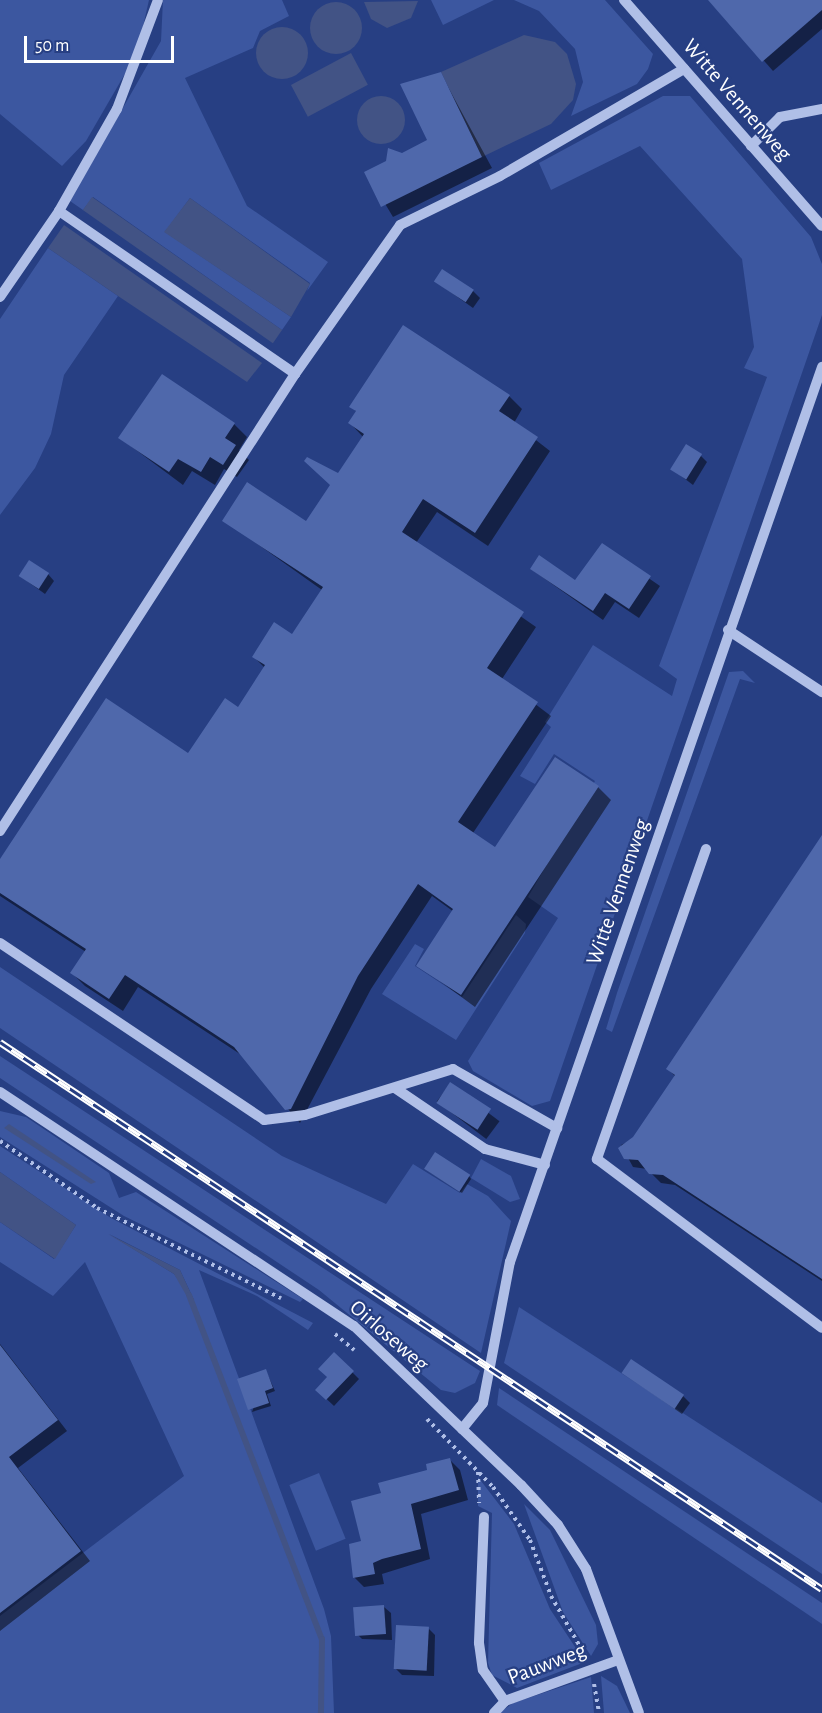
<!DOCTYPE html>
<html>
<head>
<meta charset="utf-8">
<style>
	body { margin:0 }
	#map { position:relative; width:822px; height:1713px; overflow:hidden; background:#273f83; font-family:"Alegreya Sans",sans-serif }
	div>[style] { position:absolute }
	.green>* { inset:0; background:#3c57a0; transform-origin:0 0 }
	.water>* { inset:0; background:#425385; transform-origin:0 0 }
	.round { border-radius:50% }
	.shadow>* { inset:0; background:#0007; transform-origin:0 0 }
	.stream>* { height:6px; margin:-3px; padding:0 3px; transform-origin:3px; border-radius:3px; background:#425385 }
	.building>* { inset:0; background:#4f68ab; transform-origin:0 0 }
	.path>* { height:4px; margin-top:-2px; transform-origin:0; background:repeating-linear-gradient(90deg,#b0bfe7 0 3px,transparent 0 7.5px) }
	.minor>* { height:10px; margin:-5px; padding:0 5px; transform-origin:5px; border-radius:5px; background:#b0bfe7 }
	.rail>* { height:7px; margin-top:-3.5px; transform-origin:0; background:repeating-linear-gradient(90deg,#273f83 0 14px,#fff 0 28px); box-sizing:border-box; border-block:2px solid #fff }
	span { translate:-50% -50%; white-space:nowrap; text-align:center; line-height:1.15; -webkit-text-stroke:4.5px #273f83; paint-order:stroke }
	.street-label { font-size:22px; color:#fff }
	.scale { position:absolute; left:24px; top:36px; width:150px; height:27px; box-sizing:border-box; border:3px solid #fff; border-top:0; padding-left:8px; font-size:18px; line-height:21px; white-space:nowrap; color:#fff; -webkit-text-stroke:4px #273f83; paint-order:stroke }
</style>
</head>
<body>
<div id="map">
	<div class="green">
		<i style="clip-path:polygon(0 0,149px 0,137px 53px,86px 141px,62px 166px,0 114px)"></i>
		<i style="clip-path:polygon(163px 0,282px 0,289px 16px,260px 31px,253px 48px,185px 78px,247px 206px,328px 262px,307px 291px,310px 283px,190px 198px,165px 232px,291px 317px,282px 330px,93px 197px,83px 210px,70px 201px,161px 41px)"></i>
		<i style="clip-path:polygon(431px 0,494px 0,443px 25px)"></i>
		<i style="clip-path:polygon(514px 0,605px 0,653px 54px,648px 69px,637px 84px,571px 116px,583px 82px,575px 49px,539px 11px)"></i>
		<i style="clip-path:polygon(663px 96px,690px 96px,811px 237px,822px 264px,822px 315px,550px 1101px,532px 1106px,473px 1071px,468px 1061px,558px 918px,528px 897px,595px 781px,554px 754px,535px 784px,520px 776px,551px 727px,545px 722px,593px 645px,672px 696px,677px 679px,659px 666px,767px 377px,744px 368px,754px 347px,742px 259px,640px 146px,551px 190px,539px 163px)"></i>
		<i style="clip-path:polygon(48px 248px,118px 296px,64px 375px,51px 434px,35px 468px,0 515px,0 319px)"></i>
		<i style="clip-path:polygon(743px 671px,755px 683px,740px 679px,612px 1032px,606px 1029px,617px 993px,729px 672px)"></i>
		<i style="clip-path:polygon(516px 915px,526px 924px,525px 933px,456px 1040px,382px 994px,415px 944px,424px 949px,415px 966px,462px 997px)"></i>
		<i style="clip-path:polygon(0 967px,282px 1156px,386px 1204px,413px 1164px,460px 1193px,467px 1184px,488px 1196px,511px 1221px,481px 1353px,0 1028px)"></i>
		<i style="clip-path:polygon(0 1056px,480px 1371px,475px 1383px,455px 1393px,441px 1390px,319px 1290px,0 1078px)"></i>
		<i style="clip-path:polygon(0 1111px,26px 1117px,109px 1173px,119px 1198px,136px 1192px,303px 1299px,300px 1302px,124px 1216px,0 1137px)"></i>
		<i style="clip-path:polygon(evenodd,0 1146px,111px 1218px,313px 1323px,308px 1330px,257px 1296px,199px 1270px,324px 1609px,331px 1636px,334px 1713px,0 1713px,0 1616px,184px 1476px,85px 1262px,53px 1296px,0 1262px,0 1222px,54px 1259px,76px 1225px,0 1172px,0 1146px,109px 1234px,180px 1270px,194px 1300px,174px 1274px,109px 1234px)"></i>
		<i style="clip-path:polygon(481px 1159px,511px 1176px,520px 1199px,510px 1202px,471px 1178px)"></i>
		<i style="clip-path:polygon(519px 1307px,822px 1503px,822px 1574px,504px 1363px)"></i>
		<i style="clip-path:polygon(499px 1388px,822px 1603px,822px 1624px,497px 1405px)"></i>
		<i style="left:319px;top:1473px;width:71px;height:32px;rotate:68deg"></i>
		<i style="clip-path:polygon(478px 1477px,514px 1524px,550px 1609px,585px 1662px,517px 1688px,492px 1675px,488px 1663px,492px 1513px,478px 1506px)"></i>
		<i style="clip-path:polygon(524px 1504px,550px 1530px,596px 1625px,598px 1644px,591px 1656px,563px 1612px)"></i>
		<i style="clip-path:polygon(601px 1676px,617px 1686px,630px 1713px,604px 1713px)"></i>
		<i style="clip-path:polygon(591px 1677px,594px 1713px,499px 1713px,513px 1703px)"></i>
	</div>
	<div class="water">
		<i style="clip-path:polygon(418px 1px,411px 18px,387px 28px,371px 19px,364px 2px)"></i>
		<i class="round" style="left:310px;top:2px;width:52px;height:52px"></i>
		<i class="round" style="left:256px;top:27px;width:52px;height:52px"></i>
		<i style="clip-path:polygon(524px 35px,555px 42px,567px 54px,576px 84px,573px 100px,551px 124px,482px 157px,441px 72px)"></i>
		<i style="left:351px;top:53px;width:36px;height:68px;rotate:62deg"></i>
		<i class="round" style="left:357px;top:96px;width:48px;height:48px"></i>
		<i style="left:92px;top:197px;width:232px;height:16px;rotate:35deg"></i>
		<i style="clip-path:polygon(190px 198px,310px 284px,291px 317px,164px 232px)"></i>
		<i style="clip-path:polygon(64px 225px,262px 363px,247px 382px,118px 296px,48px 248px)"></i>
		<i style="clip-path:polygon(9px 1124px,96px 1182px,91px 1184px,4px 1128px)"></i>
		<i style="clip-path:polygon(0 1172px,76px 1225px,55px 1259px,0 1222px)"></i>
		<i style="clip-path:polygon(108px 1234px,180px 1270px,194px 1300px,190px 1302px,174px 1274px)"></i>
	</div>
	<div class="shadow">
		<i style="clip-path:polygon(710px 0,822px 0,822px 29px,773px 71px)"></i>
		<i style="clip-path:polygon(441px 74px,492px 168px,393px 217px,366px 172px,429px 141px)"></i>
		<i style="clip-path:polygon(435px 281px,473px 291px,480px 298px,473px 308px)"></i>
		<i style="clip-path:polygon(509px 396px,522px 409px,514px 423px,550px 451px,488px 546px,437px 512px,416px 543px,536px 627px,502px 679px,551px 716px,473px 833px,496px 849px,598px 787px,611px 800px,475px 1007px,418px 965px,454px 912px,432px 896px,371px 989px,300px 1123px,243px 1056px,138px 987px,123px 1011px,85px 986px,72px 973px,86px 952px,0 896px,0 862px,189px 755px,238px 709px,265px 668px,254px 657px,292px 636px,322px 590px,224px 520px,307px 523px,363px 437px,350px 423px,357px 412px,351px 406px)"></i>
		<i style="clip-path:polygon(234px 424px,247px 437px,239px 450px,249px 460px,237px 477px,224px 469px,215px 485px,192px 471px,183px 485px,120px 438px)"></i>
		<i style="clip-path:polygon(701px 456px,707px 462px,693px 485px,672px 469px)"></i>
		<i style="clip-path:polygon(602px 546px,660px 586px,639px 618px,615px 602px,603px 620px,531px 569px,575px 582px)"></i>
		<i style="clip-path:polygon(48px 574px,54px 581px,45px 594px,20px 576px)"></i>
		<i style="clip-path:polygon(822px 838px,822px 1281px,675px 1185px,661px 1183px,647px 1169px,633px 1167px,621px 1145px,634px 1139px,676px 1077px,668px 1069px)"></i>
		<i style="left:450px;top:1084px;width:62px;height:22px;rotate:37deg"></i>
		<i style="clip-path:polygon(428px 1171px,469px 1176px,471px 1179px,462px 1193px)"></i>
		<i style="clip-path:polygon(0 1344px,67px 1431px,18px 1468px,90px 1561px,0 1631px)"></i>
		<i style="clip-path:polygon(334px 1354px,359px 1379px,334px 1406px,317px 1390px,329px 1378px)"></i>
		<i style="clip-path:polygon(266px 1371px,275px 1391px,267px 1394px,271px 1406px,252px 1412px)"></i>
		<i style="clip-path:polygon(623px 1373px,683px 1396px,690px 1403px,682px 1414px)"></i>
		<i style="clip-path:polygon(450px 1460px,460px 1470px,468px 1500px,421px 1514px,430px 1559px,382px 1574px,384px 1584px,364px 1587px,354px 1577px,383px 1494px)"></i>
		<i style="clip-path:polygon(384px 1607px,391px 1613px,392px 1640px,362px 1639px,355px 1632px)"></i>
		<i style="clip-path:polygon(429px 1629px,435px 1635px,434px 1676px,402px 1675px,395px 1668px)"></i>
	</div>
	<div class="stream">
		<i style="left:189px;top:1295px;width:369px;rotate:68.9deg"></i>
		<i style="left:322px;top:1639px;width:74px;rotate:90.8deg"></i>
	</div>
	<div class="building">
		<i style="clip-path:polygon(708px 0,822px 0,822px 10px,762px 62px)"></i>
		<i style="clip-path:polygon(441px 72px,482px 157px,381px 207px,364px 172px,386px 161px,388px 148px,402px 153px,427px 140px,400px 84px)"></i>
		<i style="left:442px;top:269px;width:38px;height:15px;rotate:33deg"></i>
		<i style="clip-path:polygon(403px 325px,510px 395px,499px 411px,538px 437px,475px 533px,423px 499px,402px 532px,524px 612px,487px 668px,538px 702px,458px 822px,495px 847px,555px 757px,599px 786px,461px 995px,416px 966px,453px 909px,418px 884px,358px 976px,291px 1109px,285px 1110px,234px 1047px,125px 975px,109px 999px,70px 973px,86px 949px,0 893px,0 859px,106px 698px,188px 753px,225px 698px,238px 707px,265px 665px,252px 657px,274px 622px,292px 634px,323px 587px,222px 521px,247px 482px,306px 521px,330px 485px,304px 461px,307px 457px,338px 473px,364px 434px,348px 423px,356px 411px,349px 407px)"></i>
		<i style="clip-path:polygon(162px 374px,235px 423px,225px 438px,236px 445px,223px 465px,210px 457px,201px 472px,178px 459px,169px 472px,118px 438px)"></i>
		<i style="left:686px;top:444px;width:19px;height:30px;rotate:32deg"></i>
		<i style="clip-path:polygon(602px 543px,651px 576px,629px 609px,605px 593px,593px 611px,530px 569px,539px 555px,575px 580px)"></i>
		<i style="left:29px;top:560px;width:24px;height:19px;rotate:33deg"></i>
		<i style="clip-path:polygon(822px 835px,822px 1279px,663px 1175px,649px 1174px,638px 1160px,624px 1159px,618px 1148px,633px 1137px,675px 1075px,666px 1069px)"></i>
		<i style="left:450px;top:1082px;width:49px;height:25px;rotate:33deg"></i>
		<i style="left:435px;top:1152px;width:42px;height:20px;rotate:33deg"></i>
		<i style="clip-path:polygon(0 1345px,58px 1420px,9px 1457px,81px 1551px,0 1613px)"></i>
		<i style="clip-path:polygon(334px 1352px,354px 1371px,326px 1400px,315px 1390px,327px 1377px,318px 1369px)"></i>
		<i style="left:631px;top:1359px;width:64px;height:17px;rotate:34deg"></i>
		<i style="clip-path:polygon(266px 1369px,273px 1388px,265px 1391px,269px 1403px,248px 1410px,237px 1379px)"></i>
		<i style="clip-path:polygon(450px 1458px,459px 1490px,411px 1504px,421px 1549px,382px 1559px,373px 1563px,375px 1574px,353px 1578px,349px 1544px,361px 1541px,351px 1501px,381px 1493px,378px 1483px,427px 1470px,426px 1464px)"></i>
		<i style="left:384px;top:1605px;width:29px;height:31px;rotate:86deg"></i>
		<i style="left:396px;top:1625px;width:33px;height:44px;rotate:3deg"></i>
	</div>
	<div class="path">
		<i style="left:0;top:1141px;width:118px;rotate:34.6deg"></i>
		<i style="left:97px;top:1208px;width:205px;rotate:26.1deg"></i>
		<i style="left:335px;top:1334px;width:25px;rotate:40deg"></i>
		<i style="left:427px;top:1419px;width:95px;rotate:45.9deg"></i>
		<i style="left:493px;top:1487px;width:65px;rotate:55.1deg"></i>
		<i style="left:530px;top:1540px;width:60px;rotate:69.4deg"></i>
		<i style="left:551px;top:1596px;width:70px;rotate:60.2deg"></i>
		<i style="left:478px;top:1472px;width:31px;rotate:88deg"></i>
		<i style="left:594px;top:1684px;width:29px;rotate:80deg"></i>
	</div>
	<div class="minor">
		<i style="left:624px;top:0;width:300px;rotate:48.8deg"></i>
		<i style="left:751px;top:146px;width:41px;rotate:-45deg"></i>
		<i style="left:780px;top:117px;width:43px;rotate:-10.8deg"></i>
		<i style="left:59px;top:211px;width:287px;rotate:34.6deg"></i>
		<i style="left:0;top:297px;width:104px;rotate:-55.5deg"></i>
		<i style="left:59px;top:211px;width:117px;rotate:-60.4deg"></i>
		<i style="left:117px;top:109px;width:116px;rotate:-69.4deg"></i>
		<i style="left:728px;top:630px;width:113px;rotate:33.4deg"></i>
		<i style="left:0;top:831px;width:544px;rotate:-57.16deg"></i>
		<i style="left:295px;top:374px;width:182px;rotate:-54.8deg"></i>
		<i style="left:400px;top:225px;width:111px;rotate:-26.1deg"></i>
		<i style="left:500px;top:176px;width:213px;rotate:-30.2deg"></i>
		<i style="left:706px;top:849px;width:329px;rotate:109.4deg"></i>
		<i style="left:597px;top:1159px;width:281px;rotate:36.9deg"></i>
		<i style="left:0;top:943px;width:318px;rotate:33.8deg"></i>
		<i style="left:264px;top:1120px;width:41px;rotate:-7deg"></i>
		<i style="left:305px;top:1115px;width:155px;rotate:-17.3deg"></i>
		<i style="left:453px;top:1069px;width:120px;rotate:29.6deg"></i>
		<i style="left:395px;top:1088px;width:109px;rotate:34.1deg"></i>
		<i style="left:485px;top:1149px;width:62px;rotate:14.9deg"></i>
		<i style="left:0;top:1092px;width:424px;rotate:33.5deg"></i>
		<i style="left:354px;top:1326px;width:231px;rotate:43.6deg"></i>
		<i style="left:521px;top:1485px;width:54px;rotate:47.2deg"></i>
		<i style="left:558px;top:1525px;width:52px;rotate:57.5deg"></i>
		<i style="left:586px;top:1569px;width:153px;rotate:69.8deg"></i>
		<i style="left:462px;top:1429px;width:33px;rotate:-51deg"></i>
		<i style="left:483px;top:1403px;width:144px;rotate:-79.2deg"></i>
		<i style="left:510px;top:1262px;width:948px;rotate:-70.78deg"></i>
		<i style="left:484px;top:1517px;width:126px;rotate:92.3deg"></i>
		<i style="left:479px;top:1643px;width:27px;rotate:82deg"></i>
		<i style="left:483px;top:1670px;width:38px;rotate:55deg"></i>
		<i style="left:494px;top:1713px;width:16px;rotate:-47deg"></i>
		<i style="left:505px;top:1701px;width:120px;rotate:-19.9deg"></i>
	</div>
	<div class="rail">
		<i style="left:0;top:1042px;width:987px;rotate:33.64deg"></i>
	</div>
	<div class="street-label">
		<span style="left:737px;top:100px;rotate:49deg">Witte Vennenweg</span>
		<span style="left:618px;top:892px;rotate:-71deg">Witte Vennenweg</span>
		<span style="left:389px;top:1336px;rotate:41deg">Oirloseweg</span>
		<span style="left:547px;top:1664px;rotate:-21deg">Pauwweg</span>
	</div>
	<div class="scale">50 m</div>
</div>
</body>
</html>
